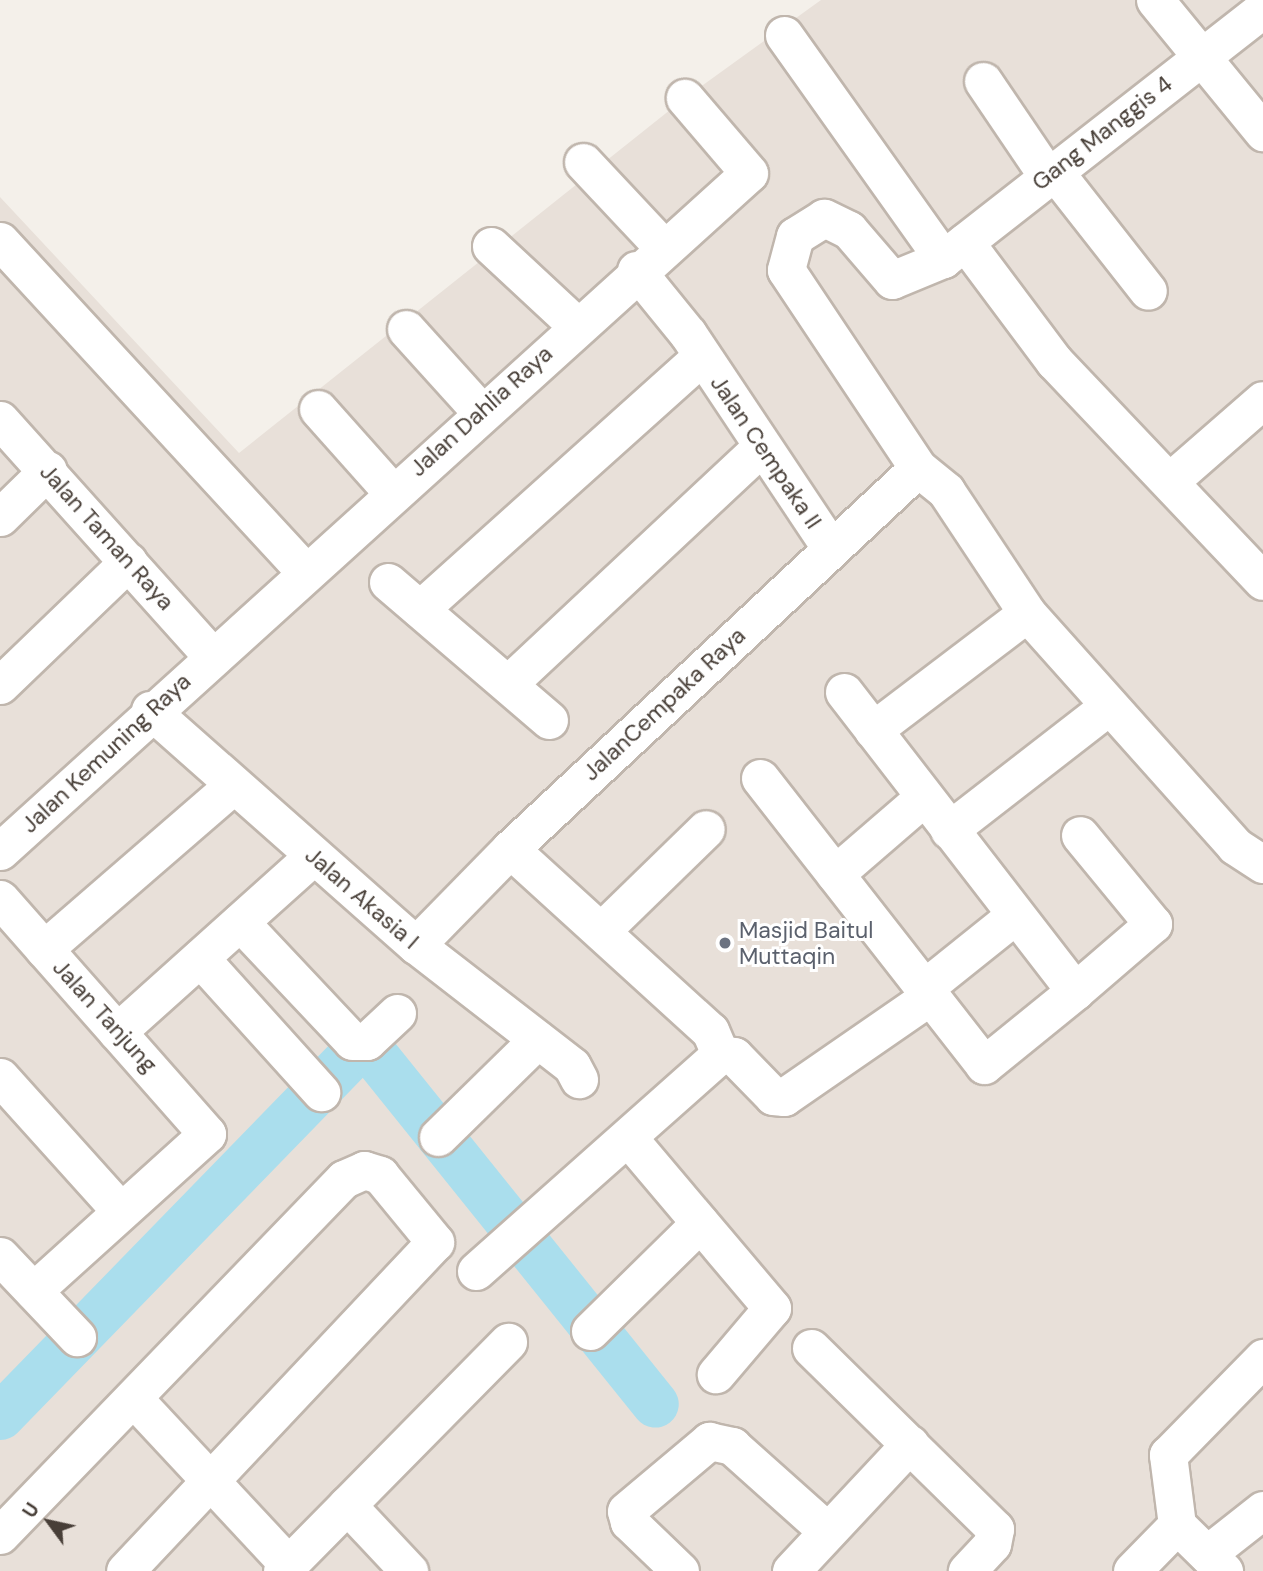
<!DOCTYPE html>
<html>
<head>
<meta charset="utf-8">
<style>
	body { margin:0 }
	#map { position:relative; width:1263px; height:1571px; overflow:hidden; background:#f4f0ea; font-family:"DM Sans",sans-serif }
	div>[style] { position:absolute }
	.residential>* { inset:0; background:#e8e0d9 }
	.river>* { height:47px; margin:-23.5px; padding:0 23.5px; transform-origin:23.5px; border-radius:23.5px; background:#aadeed }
	.roads { filter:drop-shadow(2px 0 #c0b6ad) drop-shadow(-2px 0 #c0b6ad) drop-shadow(0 2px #c0b6ad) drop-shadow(0 -2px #c0b6ad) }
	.minor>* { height:37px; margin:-18.5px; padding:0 18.5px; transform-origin:18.5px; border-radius:18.5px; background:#fff }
	.dots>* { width:19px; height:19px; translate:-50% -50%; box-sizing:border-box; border:4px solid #fff; border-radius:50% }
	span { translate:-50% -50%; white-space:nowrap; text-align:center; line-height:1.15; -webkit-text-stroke:6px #fff; paint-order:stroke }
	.street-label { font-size:23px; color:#483f38 }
	.worship-label { font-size:23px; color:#5b616d }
	.left { translate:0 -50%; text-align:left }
	.north { position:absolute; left:14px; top:1487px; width:70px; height:70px; -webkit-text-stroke:5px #fff; paint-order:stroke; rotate:303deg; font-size:19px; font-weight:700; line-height:28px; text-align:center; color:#483f38 }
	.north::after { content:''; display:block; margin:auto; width:24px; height:32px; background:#483f38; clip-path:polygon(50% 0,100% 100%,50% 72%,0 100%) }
</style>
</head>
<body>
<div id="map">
	<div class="residential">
		<i style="clip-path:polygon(821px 0,1263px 0,1263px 1571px,0 1571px,0 197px,239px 453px,685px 98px)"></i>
	</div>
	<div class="river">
		<i style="left:0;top:1416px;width:522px;rotate:-45.78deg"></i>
		<i style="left:364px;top:1042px;width:464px;rotate:51.2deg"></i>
	</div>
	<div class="roads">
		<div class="minor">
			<i style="left:1155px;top:0;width:171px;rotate:50.7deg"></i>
			<i style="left:1263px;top:9px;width:406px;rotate:142deg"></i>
			<i style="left:943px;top:259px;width:55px;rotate:157.6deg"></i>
			<i style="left:892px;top:280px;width:66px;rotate:-130.7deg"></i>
			<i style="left:849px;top:230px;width:28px;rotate:-154deg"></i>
			<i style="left:824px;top:218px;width:34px;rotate:148deg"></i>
			<i style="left:795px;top:236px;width:35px;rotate:105deg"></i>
			<i style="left:786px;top:270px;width:238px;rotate:56.3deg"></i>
			<i style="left:918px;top:468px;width:36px;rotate:39deg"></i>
			<i style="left:946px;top:491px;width:146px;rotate:56.4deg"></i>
			<i style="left:1027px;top:613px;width:312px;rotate:48.2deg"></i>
			<i style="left:1235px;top:846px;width:33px;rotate:33deg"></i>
			<i style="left:784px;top:35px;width:275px;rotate:54.6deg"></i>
			<i style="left:983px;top:81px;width:116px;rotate:55.9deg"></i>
			<i style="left:583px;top:162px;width:115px;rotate:46.8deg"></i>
			<i style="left:1054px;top:171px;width:152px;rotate:51.9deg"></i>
			<i style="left:0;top:241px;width:449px;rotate:47.3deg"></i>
			<i style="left:965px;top:242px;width:149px;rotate:53.2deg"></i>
			<i style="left:1054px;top:361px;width:303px;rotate:46.5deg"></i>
			<i style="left:491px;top:246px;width:116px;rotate:42.9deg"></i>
			<i style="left:636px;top:270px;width:82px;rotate:50.9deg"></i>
			<i style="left:688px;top:334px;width:256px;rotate:56.3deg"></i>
			<i style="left:406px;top:329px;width:110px;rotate:47.9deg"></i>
			<i style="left:318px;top:409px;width:111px;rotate:48.3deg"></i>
			<i style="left:0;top:420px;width:317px;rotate:48.1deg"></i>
			<i style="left:1170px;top:481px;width:123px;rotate:-41.1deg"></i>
			<i style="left:0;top:517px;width:67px;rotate:-44.4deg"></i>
			<i style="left:388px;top:582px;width:212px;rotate:40.6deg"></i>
			<i style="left:420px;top:609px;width:379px;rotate:-41.9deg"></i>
			<i style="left:509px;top:683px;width:344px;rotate:-43.1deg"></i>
			<i style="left:0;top:685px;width:178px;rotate:-43.9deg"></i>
			<i style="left:844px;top:692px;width:378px;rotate:52.3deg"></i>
			<i style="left:1075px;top:991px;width:103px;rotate:-40.7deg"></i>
			<i style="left:1153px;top:924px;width:115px;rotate:-129.4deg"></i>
			<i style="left:150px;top:710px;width:355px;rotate:41.5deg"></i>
			<i style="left:416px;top:945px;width:197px;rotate:37.8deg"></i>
			<i style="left:572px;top:1066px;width:15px;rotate:62deg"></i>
			<i style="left:873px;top:730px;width:193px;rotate:-37.2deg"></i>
			<i style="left:760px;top:778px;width:364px;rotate:52deg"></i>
			<i style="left:984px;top:1065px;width:117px;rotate:-39.1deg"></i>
			<i style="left:949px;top:830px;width:199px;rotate:-37.8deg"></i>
			<i style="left:0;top:851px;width:1010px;rotate:-42.15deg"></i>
			<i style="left:749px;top:173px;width:99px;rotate:-130.5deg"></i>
			<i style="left:835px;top:874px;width:116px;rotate:-40.8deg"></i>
			<i style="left:0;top:899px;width:313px;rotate:48.6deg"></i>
			<i style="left:207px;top:1134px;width:234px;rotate:137.9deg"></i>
			<i style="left:240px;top:922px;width:163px;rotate:46.7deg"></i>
			<i style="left:352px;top:1041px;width:15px"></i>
			<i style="left:367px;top:1041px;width:41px;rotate:-43deg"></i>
			<i style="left:601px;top:931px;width:146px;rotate:-44.2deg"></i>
			<i style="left:416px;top:945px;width:134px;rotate:-45.6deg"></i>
			<i style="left:510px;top:849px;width:558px;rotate:-43.04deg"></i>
			<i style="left:44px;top:949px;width:250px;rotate:-40.9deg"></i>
			<i style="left:200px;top:958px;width:181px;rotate:47.9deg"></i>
			<i style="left:923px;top:989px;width:115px;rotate:-38.7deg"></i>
			<i style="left:117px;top:1032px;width:263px;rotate:-41.9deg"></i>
			<i style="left:720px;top:1054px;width:14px;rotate:8deg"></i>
			<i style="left:734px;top:1056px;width:56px;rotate:45.7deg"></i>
			<i style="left:773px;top:1096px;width:11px;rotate:5deg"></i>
			<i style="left:784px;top:1097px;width:176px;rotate:-34.6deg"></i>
			<i style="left:0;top:1077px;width:176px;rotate:48deg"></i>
			<i style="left:438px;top:1137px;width:139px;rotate:-44.4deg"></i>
			<i style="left:630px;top:1140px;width:220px;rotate:49.8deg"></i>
			<i style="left:772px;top:1308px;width:87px;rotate:130.3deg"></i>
			<i style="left:0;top:1256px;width:112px;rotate:46.5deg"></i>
			<i style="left:476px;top:1271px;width:327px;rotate:-41.6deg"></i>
			<i style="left:720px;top:1054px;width:25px;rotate:-113deg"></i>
			<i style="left:710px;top:1031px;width:270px;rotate:-137.7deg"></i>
			<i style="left:590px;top:1331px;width:154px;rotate:-44.5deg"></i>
			<i style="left:811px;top:1348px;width:258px;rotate:44.5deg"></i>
			<i style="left:995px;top:1529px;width:15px;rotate:101deg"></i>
			<i style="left:992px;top:1544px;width:37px;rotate:133deg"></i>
			<i style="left:134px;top:1399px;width:226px;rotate:47deg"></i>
			<i style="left:347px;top:1505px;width:91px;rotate:46.8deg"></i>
			<i style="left:1177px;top:1525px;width:71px;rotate:-97.3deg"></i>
			<i style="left:1168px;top:1455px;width:136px;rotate:-45.6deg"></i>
			<i style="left:0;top:1535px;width:495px;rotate:-46deg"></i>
			<i style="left:344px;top:1179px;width:22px;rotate:-24deg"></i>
			<i style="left:364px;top:1170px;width:17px;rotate:17deg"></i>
			<i style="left:380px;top:1175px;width:87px;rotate:50.6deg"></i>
			<i style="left:435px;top:1242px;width:452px;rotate:133.3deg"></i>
			<i style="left:1207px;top:1554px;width:71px;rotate:-38.2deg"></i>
			<i style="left:282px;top:1571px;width:322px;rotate:-45.4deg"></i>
			<i style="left:680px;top:1571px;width:71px;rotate:-136.1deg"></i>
			<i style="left:629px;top:1522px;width:11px;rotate:-105deg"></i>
			<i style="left:626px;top:1511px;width:109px;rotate:-40.1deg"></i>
			<i style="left:709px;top:1441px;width:24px;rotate:12deg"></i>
			<i style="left:732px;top:1446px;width:127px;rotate:41.8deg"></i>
			<i style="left:791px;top:1571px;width:174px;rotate:-46.9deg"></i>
			<i style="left:1132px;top:1571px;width:64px;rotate:-45.6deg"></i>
			<i style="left:1177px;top:1525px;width:66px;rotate:44.4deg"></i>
		</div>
	</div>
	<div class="dots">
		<i style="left:725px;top:943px;background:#6b7280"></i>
	</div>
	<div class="street-label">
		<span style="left:1102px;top:133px;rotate:-38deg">Gang Manggis 4</span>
		<span style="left:481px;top:411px;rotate:-42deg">Jalan Dahlia Raya</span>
		<span style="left:766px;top:452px;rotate:56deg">Jalan Cempaka II</span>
		<span style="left:107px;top:537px;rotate:48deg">Jalan Taman Raya</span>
		<span style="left:664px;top:704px;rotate:-43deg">JalanCempaka Raya</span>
		<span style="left:106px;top:753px;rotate:-43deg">Jalan Kemuning Raya</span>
		<span style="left:362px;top:898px;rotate:41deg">Jalan Akasia I</span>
		<span style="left:105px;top:1016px;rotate:48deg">Jalan Tanjung</span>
	</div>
	<div class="worship-label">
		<span class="left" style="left:739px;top:943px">Masjid Baitul<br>Muttaqin</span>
	</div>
	<div class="north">U</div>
</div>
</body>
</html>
